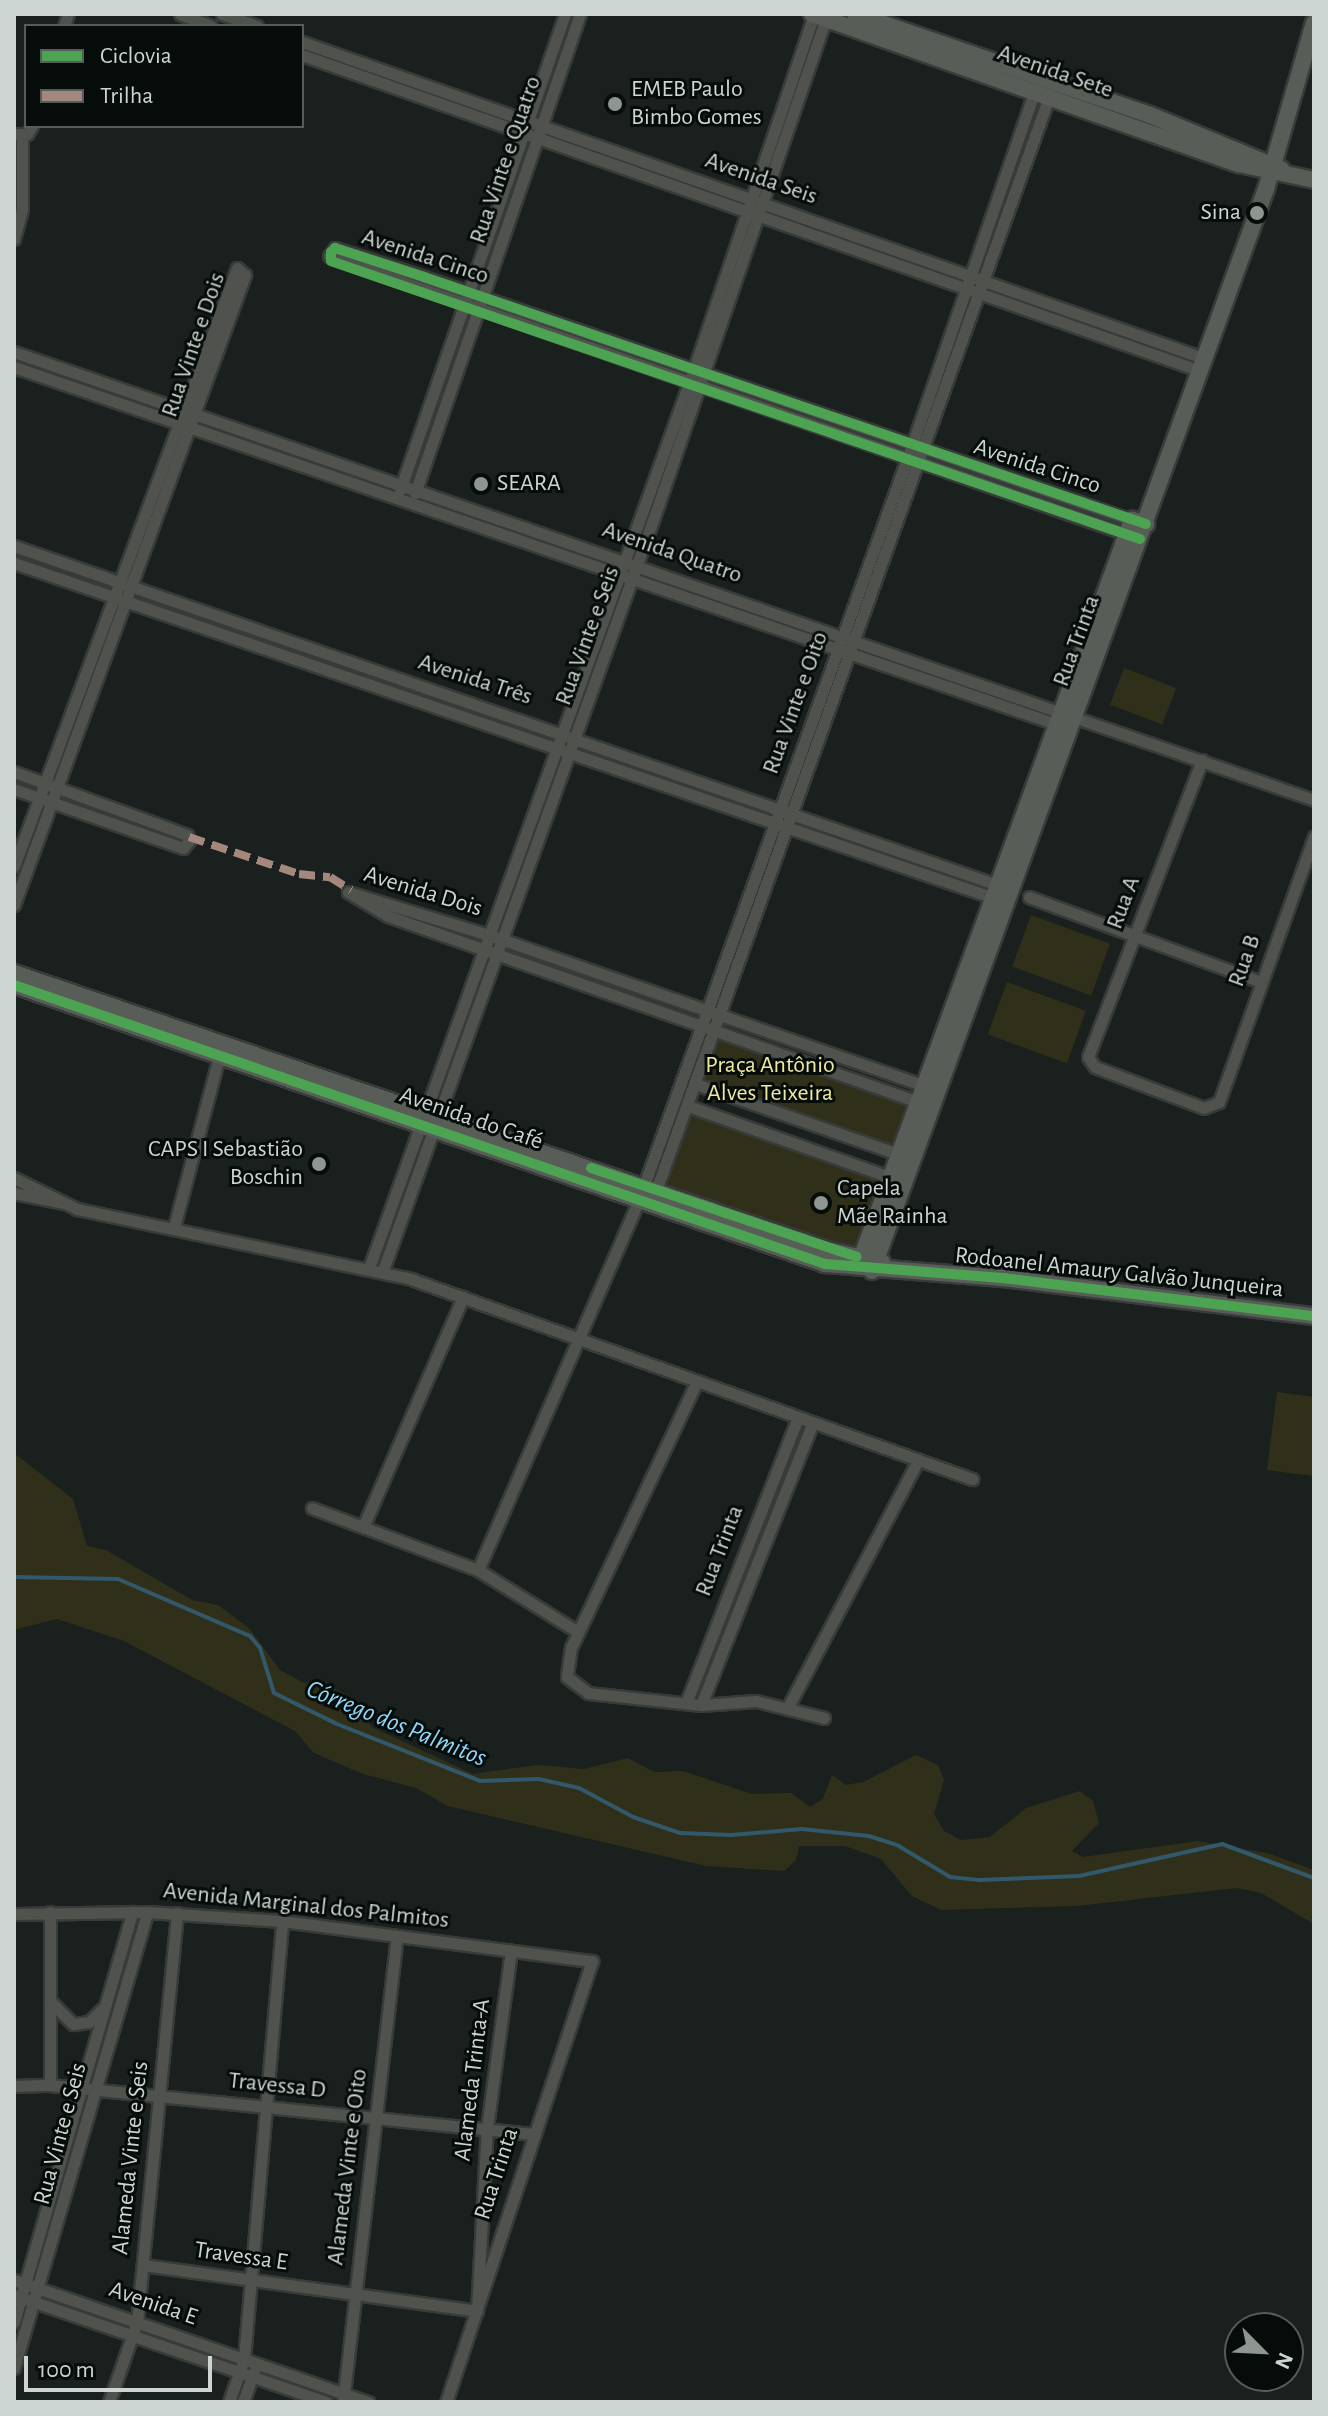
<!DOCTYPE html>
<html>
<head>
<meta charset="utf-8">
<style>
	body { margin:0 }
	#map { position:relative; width:1328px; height:2416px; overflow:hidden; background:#1a201d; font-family:"Alegreya Sans",sans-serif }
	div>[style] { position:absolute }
	.green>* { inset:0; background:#302f1a; transform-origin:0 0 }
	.stream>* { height:4px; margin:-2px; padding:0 2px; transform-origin:2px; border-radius:2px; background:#32596b }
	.roads { filter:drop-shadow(2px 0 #373c3a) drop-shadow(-2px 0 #373c3a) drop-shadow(0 2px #373c3a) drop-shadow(0 -2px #373c3a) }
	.street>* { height:11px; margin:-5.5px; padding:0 5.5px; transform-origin:5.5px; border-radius:5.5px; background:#4f524d }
	.secondary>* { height:16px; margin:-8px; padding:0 8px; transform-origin:8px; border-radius:8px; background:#595d58 }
	.quiet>* { height:8px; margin-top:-4px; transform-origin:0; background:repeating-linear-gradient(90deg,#a5887d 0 16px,transparent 0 24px) }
	.cycleway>* { height:10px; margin:-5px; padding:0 5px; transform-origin:5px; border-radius:5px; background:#4ca352 }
	.dots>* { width:22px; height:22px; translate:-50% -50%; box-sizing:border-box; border:4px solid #060c09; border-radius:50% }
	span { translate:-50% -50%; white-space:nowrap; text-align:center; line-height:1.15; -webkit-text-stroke:6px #060c09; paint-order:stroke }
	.street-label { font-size:24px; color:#ccd5d1 }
	.poi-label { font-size:24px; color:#ccd5d1 }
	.left { translate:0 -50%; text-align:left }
	.right { translate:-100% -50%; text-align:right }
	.park-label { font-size:24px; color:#eee8a2 }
	.water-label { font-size:26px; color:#8ed7fb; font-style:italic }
	.frame { position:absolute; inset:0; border:16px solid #ccd5d1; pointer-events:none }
	.legend { position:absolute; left:24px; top:24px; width:280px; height:104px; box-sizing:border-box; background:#060c09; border:2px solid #555c59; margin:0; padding:10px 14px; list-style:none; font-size:24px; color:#ccd5d1 }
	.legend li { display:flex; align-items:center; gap:16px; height:40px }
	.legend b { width:40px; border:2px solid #555c59 }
	.north { position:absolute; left:1224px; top:2312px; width:80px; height:80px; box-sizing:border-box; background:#060c09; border:2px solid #555c59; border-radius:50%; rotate:114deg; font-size:22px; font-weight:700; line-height:32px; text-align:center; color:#ccd5d1 }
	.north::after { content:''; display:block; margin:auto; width:28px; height:36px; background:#8e9692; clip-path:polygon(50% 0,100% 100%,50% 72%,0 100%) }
	.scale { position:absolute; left:24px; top:2356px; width:188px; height:36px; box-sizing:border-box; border:4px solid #ccd5d1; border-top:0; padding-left:10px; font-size:24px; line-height:28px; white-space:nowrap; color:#ccd5d1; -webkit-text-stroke:6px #060c09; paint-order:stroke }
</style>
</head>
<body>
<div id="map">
	<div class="green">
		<i style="left:1124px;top:668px;width:56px;height:39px;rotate:21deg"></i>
		<i style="left:1031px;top:915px;width:84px;height:55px;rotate:20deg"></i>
		<i style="left:1007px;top:982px;width:84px;height:56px;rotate:20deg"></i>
		<i style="left:717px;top:1031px;width:215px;height:57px;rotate:19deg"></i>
		<i style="left:688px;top:1106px;width:217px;height:90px;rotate:19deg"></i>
		<i style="clip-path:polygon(1277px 1392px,1314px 1397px,1314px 1476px,1267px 1470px)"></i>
		<i style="clip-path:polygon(14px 1453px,73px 1499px,87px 1546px,106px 1550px,192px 1600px,218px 1605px,249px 1628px,280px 1670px,304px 1683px,318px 1680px,353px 1698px,372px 1727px,473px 1774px,537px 1765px,584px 1769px,628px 1758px,654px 1772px,683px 1771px,752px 1794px,791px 1793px,810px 1807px,823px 1799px,832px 1775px,846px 1785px,863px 1782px,916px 1755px,938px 1765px,944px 1780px,934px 1814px,944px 1831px,961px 1840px,990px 1837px,1026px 1808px,1080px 1791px,1093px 1801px,1099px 1823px,1072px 1851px,1083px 1857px,1198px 1841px,1267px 1853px,1314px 1870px,1314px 1924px,1261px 1893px,1237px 1888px,1077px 1906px,941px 1910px,912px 1896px,881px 1859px,845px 1846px,799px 1846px,796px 1860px,784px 1871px,706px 1866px,448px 1806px,416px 1788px,363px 1774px,314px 1753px,295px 1731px,124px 1641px,57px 1619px,14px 1630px)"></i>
	</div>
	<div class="stream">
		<i style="left:14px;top:1577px;width:104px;rotate:1.1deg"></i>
		<i style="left:118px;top:1579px;width:144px;rotate:23.4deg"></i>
		<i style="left:250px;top:1636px;width:16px;rotate:50deg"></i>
		<i style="left:260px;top:1648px;width:47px;rotate:72.7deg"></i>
		<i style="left:274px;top:1693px;width:70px;rotate:26.2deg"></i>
		<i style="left:337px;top:1724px;width:154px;rotate:21.7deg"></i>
		<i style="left:480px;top:1781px;width:59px;rotate:-1.9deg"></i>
		<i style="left:539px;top:1779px;width:41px;rotate:12.7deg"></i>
		<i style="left:579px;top:1788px;width:61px;rotate:28.2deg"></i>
		<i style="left:633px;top:1817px;width:50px;rotate:18.8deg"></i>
		<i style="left:680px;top:1833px;width:51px;rotate:2.2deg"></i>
		<i style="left:731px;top:1835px;width:71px;rotate:-4.8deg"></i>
		<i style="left:802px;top:1829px;width:67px;rotate:6deg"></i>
		<i style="left:869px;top:1836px;width:29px;rotate:18deg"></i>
		<i style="left:897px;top:1845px;width:62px;rotate:31.1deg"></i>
		<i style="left:950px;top:1877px;width:30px;rotate:6deg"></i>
		<i style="left:980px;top:1880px;width:99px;rotate:-2.3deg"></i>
		<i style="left:1079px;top:1876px;width:147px;rotate:-12.6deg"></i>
		<i style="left:1222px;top:1844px;width:98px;rotate:20.3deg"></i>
	</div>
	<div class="roads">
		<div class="street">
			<i style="left:180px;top:14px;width:33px;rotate:21deg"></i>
			<i style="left:222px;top:14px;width:37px;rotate:19deg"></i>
			<i style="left:64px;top:26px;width:13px;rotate:-72deg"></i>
			<i style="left:302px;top:42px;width:958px;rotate:19.32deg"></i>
			<i style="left:302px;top:55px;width:953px;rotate:19.37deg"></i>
			<i style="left:14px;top:134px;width:13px"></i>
			<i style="left:27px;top:134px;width:9px;rotate:-58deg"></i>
			<i style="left:14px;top:239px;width:31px;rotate:-75deg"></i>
			<i style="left:22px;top:209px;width:74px;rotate:-90deg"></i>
			<i style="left:14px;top:352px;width:1375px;rotate:19.01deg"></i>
			<i style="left:14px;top:367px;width:1108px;rotate:18.91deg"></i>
			<i style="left:400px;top:490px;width:504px;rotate:-70.88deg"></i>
			<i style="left:415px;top:493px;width:507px;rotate:-70.99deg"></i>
			<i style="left:1132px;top:536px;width:850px;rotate:-160.78deg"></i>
			<i style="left:329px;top:256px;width:10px;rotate:-53deg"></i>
			<i style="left:335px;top:248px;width:94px;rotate:18deg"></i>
			<i style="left:424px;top:277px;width:749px;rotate:18.94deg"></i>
			<i style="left:14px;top:546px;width:1046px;rotate:19.02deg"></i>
			<i style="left:14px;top:563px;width:1039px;rotate:18.87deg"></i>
			<i style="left:1202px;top:760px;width:318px;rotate:111deg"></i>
			<i style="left:1088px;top:1057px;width:12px;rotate:55deg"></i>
			<i style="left:1095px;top:1067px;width:116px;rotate:20.6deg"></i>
			<i style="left:1204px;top:1108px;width:16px;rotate:-22deg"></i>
			<i style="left:1219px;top:1102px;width:282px;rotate:-70.3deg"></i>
			<i style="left:14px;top:772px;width:184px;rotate:20deg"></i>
			<i style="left:187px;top:835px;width:6px;rotate:72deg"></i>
			<i style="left:189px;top:841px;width:9px;rotate:131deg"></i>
			<i style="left:183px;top:848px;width:179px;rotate:-160.8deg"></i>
			<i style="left:14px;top:866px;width:638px;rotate:-69.55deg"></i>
			<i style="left:237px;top:268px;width:11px;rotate:41deg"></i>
			<i style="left:245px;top:275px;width:671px;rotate:110.14deg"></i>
			<i style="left:348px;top:892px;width:147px;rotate:17deg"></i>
			<i style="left:489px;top:935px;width:466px;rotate:19.1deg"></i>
			<i style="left:348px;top:892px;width:47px;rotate:31deg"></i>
			<i style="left:388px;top:916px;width:568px;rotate:19.33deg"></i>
			<i style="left:1029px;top:897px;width:247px;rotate:20.1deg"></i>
			<i style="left:696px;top:1084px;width:217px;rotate:19.1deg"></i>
			<i style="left:688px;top:1106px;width:217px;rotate:19.4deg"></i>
			<i style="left:14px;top:1178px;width:70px;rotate:26.2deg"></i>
			<i style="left:77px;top:1209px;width:341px;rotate:11.8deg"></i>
			<i style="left:411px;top:1279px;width:596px;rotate:19.62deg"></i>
			<i style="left:14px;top:1193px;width:50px;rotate:11.5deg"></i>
			<i style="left:654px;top:1196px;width:1171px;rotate:-70.23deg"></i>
			<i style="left:174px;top:1227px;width:184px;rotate:-75.2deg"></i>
			<i style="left:369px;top:1268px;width:953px;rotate:-70.12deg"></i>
			<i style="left:693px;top:372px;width:378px;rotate:-71.3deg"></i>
			<i style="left:383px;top:1270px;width:794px;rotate:-70.2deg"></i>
			<i style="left:652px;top:523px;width:537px;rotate:-70.99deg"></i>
			<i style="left:697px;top:1381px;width:294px;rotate:115.3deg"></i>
			<i style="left:571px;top:1647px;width:30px;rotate:98deg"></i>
			<i style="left:567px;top:1677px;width:26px;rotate:37deg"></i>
			<i style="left:588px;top:1693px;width:114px;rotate:6.1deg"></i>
			<i style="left:701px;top:1705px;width:55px;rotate:-4.2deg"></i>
			<i style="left:756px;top:1701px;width:70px;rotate:14deg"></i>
			<i style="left:312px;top:1508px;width:177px;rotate:20.5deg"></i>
			<i style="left:478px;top:1570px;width:118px;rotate:31.8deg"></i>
			<i style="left:363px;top:1527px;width:251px;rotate:-66.5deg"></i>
			<i style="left:478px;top:1570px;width:404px;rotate:-66.5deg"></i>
			<i style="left:639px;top:1199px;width:799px;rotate:-70.09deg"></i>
			<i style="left:911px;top:448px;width:380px;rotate:-70.9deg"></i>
			<i style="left:686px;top:1703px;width:307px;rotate:-68.6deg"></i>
			<i style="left:701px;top:1705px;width:304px;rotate:-68.4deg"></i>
			<i style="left:788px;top:1707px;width:279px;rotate:-62.2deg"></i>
			<i style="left:50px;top:1912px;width:173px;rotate:90deg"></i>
			<i style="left:14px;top:1914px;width:133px;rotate:-0.9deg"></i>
			<i style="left:147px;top:1912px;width:135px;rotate:3.8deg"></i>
			<i style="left:282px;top:1921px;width:313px;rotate:7.4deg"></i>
			<i style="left:592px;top:1961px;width:465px;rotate:108.3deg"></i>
			<i style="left:52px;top:2003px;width:30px;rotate:45deg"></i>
			<i style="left:73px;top:2024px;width:16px;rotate:-7deg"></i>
			<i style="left:89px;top:2022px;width:18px;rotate:-45deg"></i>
			<i style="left:14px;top:2086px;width:36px;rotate:-2deg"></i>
			<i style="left:50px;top:2085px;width:487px;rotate:5.8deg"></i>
			<i style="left:143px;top:2265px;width:337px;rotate:7.8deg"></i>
			<i style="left:477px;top:2311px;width:183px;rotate:-86.9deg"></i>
			<i style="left:487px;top:2128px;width:179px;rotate:-82.3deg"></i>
			<i style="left:14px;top:2280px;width:375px;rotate:19deg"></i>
			<i style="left:14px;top:2295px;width:330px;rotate:18.9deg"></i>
			<i style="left:14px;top:2322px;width:427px;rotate:-73.9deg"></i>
			<i style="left:14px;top:2368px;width:475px;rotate:-73.7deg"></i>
			<i style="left:109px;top:2402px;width:85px;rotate:-70.7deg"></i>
			<i style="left:137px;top:2322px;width:411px;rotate:-84.4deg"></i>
			<i style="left:229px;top:2402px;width:46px;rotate:-70.8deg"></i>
			<i style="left:244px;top:2359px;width:440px;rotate:-85deg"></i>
			<i style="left:243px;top:2402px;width:32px;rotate:-70deg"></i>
			<i style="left:343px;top:2402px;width:469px;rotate:-83.4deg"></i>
		</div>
		<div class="secondary">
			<i style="left:812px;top:14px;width:453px;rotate:19.4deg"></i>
			<i style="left:1239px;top:164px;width:77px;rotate:12deg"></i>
			<i style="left:855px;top:14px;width:312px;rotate:18.9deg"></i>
			<i style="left:1150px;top:115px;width:142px;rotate:22.4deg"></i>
			<i style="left:14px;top:973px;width:862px;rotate:18.81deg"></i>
			<i style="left:830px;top:1251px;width:53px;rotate:11.9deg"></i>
			<i style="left:14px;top:985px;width:858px;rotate:18.98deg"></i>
			<i style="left:825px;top:1264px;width:179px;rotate:4.5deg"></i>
			<i style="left:1003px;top:1278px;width:313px;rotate:7deg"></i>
			<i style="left:859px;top:1264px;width:793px;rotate:-69.85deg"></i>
			<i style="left:1132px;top:520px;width:15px;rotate:16deg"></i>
			<i style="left:872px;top:1271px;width:1152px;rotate:-69.99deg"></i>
			<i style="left:1266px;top:189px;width:173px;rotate:-73.9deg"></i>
		</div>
	</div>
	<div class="quiet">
		<i style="left:189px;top:837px;width:116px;rotate:18.6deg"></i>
		<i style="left:299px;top:874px;width:31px;rotate:6deg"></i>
		<i style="left:330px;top:877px;width:25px;rotate:32deg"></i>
	</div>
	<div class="cycleway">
		<i style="left:1140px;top:539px;width:855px;rotate:-161.04deg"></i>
		<i style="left:331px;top:261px;width:9px;rotate:-90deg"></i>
		<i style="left:331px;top:252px;width:6px;rotate:-45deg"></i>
		<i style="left:335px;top:248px;width:94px;rotate:18deg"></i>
		<i style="left:424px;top:277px;width:763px;rotate:18.89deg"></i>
		<i style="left:14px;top:985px;width:858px;rotate:18.98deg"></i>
		<i style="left:825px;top:1264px;width:179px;rotate:4.5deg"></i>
		<i style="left:1003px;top:1278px;width:313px;rotate:7deg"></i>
		<i style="left:591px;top:1168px;width:280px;rotate:18.5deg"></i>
	</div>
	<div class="dots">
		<i style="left:615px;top:104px;background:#8e9692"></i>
		<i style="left:1257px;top:213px;background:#8e9692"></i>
		<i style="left:481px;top:484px;background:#8e9692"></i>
		<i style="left:319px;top:1164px;background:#8e9692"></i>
		<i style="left:821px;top:1203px;background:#8e9692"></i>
	</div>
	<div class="street-label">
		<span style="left:1055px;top:72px;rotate:19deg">Avenida Sete</span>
		<span style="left:506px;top:160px;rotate:-71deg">Rua Vinte e Quatro</span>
		<span style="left:761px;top:179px;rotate:19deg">Avenida Seis</span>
		<span style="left:425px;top:257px;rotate:18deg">Avenida Cinco</span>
		<span style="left:194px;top:345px;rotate:-71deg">Rua Vinte e Dois</span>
		<span style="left:1037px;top:467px;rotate:18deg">Avenida Cinco</span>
		<span style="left:672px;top:553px;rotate:19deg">Avenida Quatro</span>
		<span style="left:588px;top:636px;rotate:-70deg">Rua Vinte e Seis</span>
		<span style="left:1077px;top:641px;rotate:-70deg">Rua Trinta</span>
		<span style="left:475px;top:680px;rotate:18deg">Avenida Três</span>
		<span style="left:796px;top:703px;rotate:-70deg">Rua Vinte e Oito</span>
		<span style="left:423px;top:892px;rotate:17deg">Avenida Dois</span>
		<span style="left:1124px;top:903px;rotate:-69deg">Rua A</span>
		<span style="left:1245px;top:961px;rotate:-70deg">Rua B</span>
		<span style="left:471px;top:1119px;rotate:19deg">Avenida do Café</span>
		<span style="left:1119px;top:1273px;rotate:6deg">Rodoanel Amaury Galvão Junqueira</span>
		<span style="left:720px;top:1551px;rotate:-69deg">Rua Trinta</span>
		<span style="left:306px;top:1906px;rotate:6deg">Avenida Marginal dos Palmitos</span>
		<span style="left:473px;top:2080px;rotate:-83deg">Alameda Trinta-A</span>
		<span style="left:277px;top:2086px;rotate:6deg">Travessa D</span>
		<span style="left:61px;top:2134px;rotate:-75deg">Rua Vinte e Seis</span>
		<span style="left:131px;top:2158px;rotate:-84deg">Alameda Vinte e Seis</span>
		<span style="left:348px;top:2167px;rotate:-83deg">Alameda Vinte e Oito</span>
		<span style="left:497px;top:2174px;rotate:-72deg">Rua Trinta</span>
		<span style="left:241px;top:2257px;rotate:8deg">Travessa E</span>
		<span style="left:153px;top:2304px;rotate:19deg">Avenida E</span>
	</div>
	<div class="poi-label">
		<span class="left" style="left:631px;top:104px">EMEB Paulo<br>Bimbo Gomes</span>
		<span class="right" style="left:1241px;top:213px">Sina</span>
		<span class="left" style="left:497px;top:484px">SEARA</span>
		<span class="right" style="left:303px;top:1164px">CAPS I Sebastião<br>Boschin</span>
		<span class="left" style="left:837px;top:1203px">Capela<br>Mãe Rainha</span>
	</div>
	<div class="park-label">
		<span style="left:770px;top:1080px">Praça Antônio<br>Alves Teixeira</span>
	</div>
	<div class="water-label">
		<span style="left:396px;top:1724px;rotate:22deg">Córrego dos Palmitos</span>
	</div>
	<div class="frame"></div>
	<ul class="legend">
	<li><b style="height:10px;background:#4ca352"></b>Ciclovia</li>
	<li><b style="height:10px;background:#a5887d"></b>Trilha</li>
	</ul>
	<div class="north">N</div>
	<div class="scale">100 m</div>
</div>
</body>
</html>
